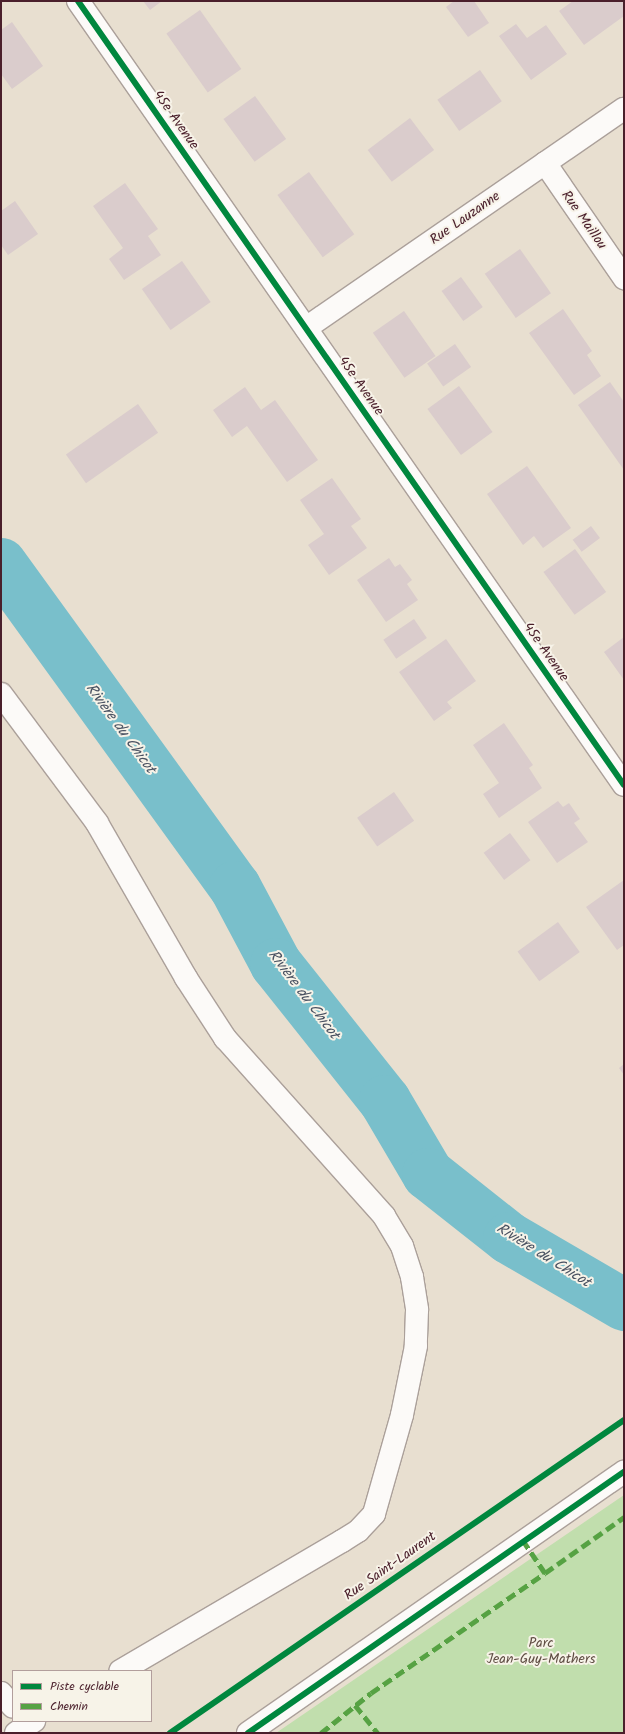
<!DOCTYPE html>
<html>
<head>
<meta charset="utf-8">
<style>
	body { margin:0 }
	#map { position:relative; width:625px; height:1734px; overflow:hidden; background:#e8dfd0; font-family:Kalam,sans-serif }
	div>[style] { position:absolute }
	.green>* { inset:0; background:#c1dead }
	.river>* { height:52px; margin:-26px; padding:0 26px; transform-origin:26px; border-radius:26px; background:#79bfcb }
	.building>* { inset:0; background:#dacccc; transform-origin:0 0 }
	.roads { filter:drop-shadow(1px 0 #aba09a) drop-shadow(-1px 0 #aba09a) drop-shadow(0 1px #aba09a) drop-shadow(0 -1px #aba09a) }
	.minor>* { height:22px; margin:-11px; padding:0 11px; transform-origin:11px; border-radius:11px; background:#fcfaf8 }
	.quiet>* { height:5px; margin-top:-2.5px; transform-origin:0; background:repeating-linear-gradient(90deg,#56a243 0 10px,transparent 0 15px) }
	.cycleway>* { height:6px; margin:-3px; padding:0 3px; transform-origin:3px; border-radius:3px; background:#00873e }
	span { translate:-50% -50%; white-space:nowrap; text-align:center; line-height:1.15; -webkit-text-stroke:4px #f7f3e8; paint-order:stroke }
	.street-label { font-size:14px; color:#4a1f2b }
	.park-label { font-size:14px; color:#604e44 }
	.water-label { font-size:15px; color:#4a5262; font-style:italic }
	.frame { position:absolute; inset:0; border:2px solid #4a1f2b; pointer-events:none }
	.legend { position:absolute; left:12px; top:1670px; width:140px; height:52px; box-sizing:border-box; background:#f7f3e8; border:1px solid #b29e9c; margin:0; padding:5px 7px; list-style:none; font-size:12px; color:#4a1f2b }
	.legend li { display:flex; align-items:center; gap:8px; height:20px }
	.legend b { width:20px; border:1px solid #b29e9c }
</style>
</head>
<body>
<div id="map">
	<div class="green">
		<i style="clip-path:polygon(624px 1495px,624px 1733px,276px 1733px)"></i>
	</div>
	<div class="river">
		<i style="left:1px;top:564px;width:399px;rotate:54.1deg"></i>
		<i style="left:235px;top:887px;width:87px;rotate:62deg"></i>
		<i style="left:276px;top:964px;width:175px;rotate:51.5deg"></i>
		<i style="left:385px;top:1101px;width:85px;rotate:59.5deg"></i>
		<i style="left:428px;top:1174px;width:103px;rotate:38.3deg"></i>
		<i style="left:509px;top:1238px;width:133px;rotate:30.2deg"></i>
	</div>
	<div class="building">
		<i style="clip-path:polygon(143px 1px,162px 1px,150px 10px)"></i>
		<i style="clip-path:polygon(454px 1px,474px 1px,489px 23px,468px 37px,446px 7px)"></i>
		<i style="clip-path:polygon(573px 1px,624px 1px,624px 16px,584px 45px,559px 11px)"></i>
		<i style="left:200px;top:10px;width:72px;height:41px;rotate:55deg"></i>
		<i style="clip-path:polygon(12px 22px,43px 66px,12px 89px,1px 74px,1px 30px)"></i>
		<i style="clip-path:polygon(516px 24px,527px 38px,546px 25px,567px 54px,531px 80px,499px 36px)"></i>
		<i style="left:480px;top:70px;width:38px;height:52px;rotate:55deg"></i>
		<i style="left:255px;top:96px;width:53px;height:39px;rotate:54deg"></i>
		<i style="left:410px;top:118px;width:40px;height:53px;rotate:53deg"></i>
		<i style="left:309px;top:172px;width:77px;height:39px;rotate:54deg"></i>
		<i style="clip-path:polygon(125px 183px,158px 229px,148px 236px,161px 255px,124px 280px,109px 259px,123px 248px,93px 206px)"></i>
		<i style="clip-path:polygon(15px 201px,38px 234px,8px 255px,1px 245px,1px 211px)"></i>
		<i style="left:520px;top:249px;width:54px;height:43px;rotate:55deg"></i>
		<i style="left:182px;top:261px;width:50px;height:49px;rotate:55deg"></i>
		<i style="left:461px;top:277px;width:37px;height:24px;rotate:54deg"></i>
		<i style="clip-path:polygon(563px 309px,592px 351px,587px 355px,601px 376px,574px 395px,529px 333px)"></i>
		<i style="left:404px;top:311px;width:55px;height:38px;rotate:55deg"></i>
		<i style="left:455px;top:344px;width:28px;height:34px;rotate:55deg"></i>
		<i style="clip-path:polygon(610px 382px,624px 402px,624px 470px,578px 405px)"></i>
		<i style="left:459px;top:386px;width:57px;height:39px;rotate:54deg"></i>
		<i style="clip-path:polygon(245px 387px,261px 410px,275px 400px,318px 460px,287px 482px,247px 426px,232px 437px,213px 410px)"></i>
		<i style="left:138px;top:404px;width:35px;height:88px;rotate:55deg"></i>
		<i style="clip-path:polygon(527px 466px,571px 528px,543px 548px,534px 536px,523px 545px,487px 494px)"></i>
		<i style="clip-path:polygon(332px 478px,361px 519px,351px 526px,367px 548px,329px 575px,308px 545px,324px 534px,300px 500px)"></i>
		<i style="left:591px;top:526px;width:15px;height:23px;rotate:53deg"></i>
		<i style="left:575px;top:549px;width:53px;height:39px;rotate:54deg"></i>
		<i style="clip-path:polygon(389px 558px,395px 567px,400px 564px,412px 580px,407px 584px,418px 600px,386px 622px,357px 580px)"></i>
		<i style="left:414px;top:619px;width:23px;height:37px;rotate:56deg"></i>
		<i style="clip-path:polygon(624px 637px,624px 680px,604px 652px)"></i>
		<i style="clip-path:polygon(446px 639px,476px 681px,447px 702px,452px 708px,434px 721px,399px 672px)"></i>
		<i style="clip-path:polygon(504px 723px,533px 765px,529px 768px,542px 788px,499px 818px,483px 794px,499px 783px,473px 745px)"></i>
		<i style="left:394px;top:792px;width:35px;height:45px;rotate:55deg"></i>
		<i style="clip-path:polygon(558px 801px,563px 807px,569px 803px,580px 819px,574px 823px,588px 842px,557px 863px,528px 822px)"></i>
		<i style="left:510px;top:833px;width:34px;height:33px;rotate:53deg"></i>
		<i style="clip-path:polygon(624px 880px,624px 945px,617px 950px,586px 907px)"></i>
		<i style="left:558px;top:922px;width:37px;height:50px;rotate:54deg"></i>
		<i style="clip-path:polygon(624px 1064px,624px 1075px,619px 1068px)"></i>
	</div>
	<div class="roads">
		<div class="minor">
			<i style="left:78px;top:1px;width:955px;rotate:55.15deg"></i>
			<i style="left:545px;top:163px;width:140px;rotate:55.5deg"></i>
			<i style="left:306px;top:328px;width:386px;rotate:-34.6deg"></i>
			<i style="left:1px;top:694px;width:161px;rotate:53.3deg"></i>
			<i style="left:97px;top:823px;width:179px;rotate:60.1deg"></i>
			<i style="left:186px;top:978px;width:72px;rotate:57deg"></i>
			<i style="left:225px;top:1038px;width:239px;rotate:48.2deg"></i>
			<i style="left:384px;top:1216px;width:35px;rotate:59deg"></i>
			<i style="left:402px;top:1246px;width:33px;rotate:72deg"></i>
			<i style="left:412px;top:1277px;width:33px;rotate:81deg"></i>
			<i style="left:417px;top:1310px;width:36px;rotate:92deg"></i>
			<i style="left:416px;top:1346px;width:70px;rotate:101.5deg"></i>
			<i style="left:402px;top:1415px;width:103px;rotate:105.8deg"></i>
			<i style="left:374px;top:1514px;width:23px;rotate:133deg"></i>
			<i style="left:358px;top:1531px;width:19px;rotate:148deg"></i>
			<i style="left:342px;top:1541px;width:257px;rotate:149.6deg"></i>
			<i style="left:1px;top:1693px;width:18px;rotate:49deg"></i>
			<i style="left:16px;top:1733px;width:22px;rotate:-34deg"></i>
			<i style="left:248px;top:1733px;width:458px;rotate:-34.8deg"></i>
		</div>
	</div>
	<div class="quiet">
		<i style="left:545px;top:1573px;width:97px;rotate:-35.3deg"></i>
		<i style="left:355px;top:1705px;width:36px;rotate:51deg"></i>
		<i style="left:321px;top:1733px;width:64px;rotate:-38.7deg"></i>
		<i style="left:371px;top:1693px;width:211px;rotate:-34.6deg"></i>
		<i style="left:545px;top:1573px;width:37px;rotate:-124deg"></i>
	</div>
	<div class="cycleway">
		<i style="left:78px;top:1px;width:955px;rotate:55.15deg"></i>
		<i style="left:170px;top:1733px;width:551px;rotate:-34.58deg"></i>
		<i style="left:248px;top:1733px;width:458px;rotate:-34.8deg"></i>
	</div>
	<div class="street-label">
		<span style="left:176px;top:120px;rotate:55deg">45e Avenue</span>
		<span style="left:465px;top:218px;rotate:-35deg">Rue Lauzanne</span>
		<span style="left:584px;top:220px;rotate:55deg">Rue Maillou</span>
		<span style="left:361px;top:386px;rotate:55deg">45e Avenue</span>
		<span style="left:546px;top:652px;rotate:55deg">45e Avenue</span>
		<span style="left:390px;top:1566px;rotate:-35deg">Rue Saint-Laurent</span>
	</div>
	<div class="park-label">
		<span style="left:541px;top:1651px">Parc<br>Jean-Guy-Mathers</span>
	</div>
	<div class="water-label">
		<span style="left:120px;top:729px;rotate:54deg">Rivière du Chicot</span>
		<span style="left:303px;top:995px;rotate:53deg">Rivière du Chicot</span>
		<span style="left:543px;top:1256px;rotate:32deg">Rivière du Chicot</span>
	</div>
	<div class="frame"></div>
	<ul class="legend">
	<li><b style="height:5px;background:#00873e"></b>Piste cyclable</li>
	<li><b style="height:5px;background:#56a243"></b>Chemin</li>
	</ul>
</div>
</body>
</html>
